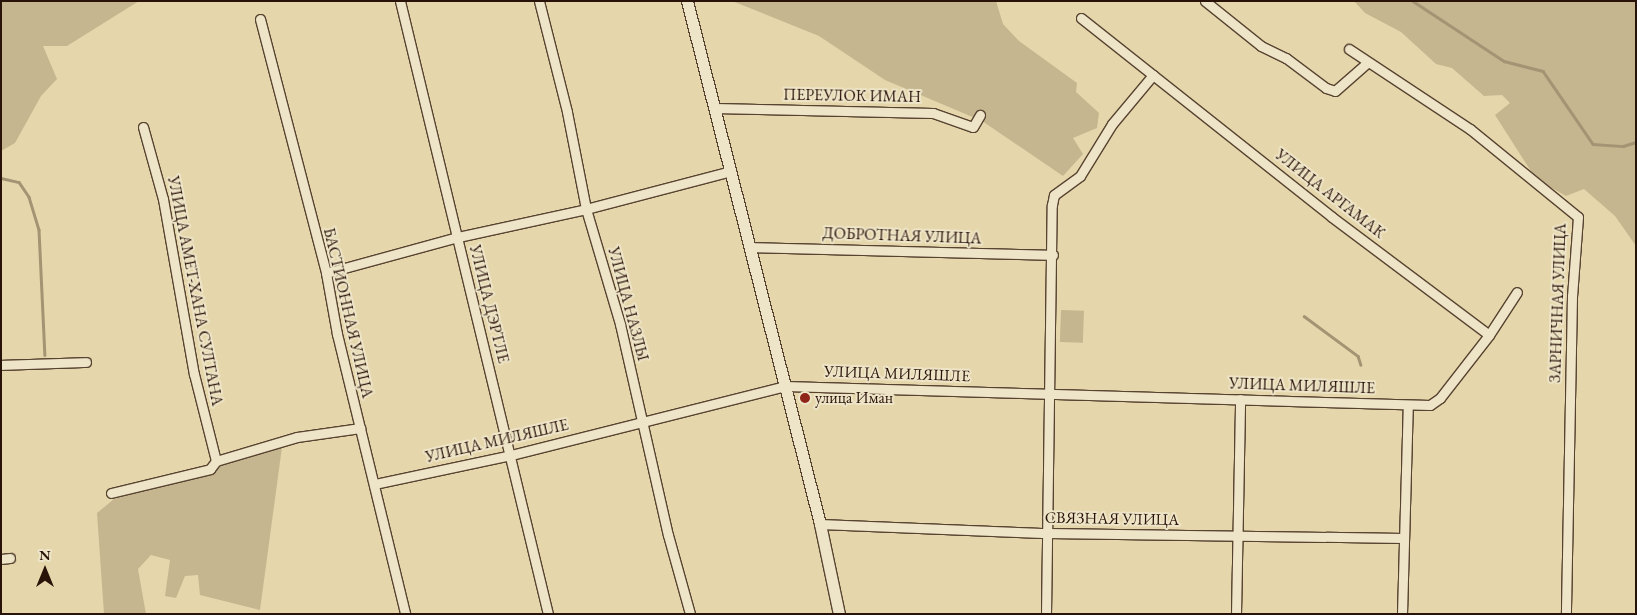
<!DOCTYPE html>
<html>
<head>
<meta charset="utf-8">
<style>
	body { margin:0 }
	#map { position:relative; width:1637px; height:615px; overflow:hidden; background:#e5d7ab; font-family:"EB Garamond",serif }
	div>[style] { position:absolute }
	.green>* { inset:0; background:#c5b68f; transform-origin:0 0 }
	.stream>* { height:2.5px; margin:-1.25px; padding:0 1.25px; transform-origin:1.25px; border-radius:1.25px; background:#a59474 }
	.roads { filter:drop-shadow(1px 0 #584331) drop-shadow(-1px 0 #584331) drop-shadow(0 1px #584331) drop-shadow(0 -1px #584331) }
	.minor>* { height:9px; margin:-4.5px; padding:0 4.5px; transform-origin:4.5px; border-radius:4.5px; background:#eee5c8 }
	.tertiary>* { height:11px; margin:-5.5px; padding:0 5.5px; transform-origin:5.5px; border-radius:5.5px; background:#eee5c8 }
	.dots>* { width:14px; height:14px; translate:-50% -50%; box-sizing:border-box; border:2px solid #eee5c8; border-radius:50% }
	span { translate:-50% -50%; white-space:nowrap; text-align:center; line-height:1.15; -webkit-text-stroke:4px #eee5c8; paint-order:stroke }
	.street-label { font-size:16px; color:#291208 }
	.poi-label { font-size:16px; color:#291208 }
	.left { translate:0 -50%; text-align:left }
	.frame { position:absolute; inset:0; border:2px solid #291208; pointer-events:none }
	.north { position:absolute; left:20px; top:545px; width:50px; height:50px; -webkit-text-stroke:4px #eee5c8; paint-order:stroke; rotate:0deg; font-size:14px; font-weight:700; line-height:20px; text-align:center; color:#291208 }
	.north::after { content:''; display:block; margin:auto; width:18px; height:22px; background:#291208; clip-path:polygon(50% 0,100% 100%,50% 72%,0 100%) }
</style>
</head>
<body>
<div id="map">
	<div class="green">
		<i style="clip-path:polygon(1px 1px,139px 1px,67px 46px,43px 46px,57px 79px,41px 96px,15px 143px,1px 151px)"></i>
		<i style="clip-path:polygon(732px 1px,996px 1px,1003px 24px,1019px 41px,1077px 83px,1076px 92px,1099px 113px,1097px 128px,1073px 138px,1083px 154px,1063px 176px,982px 121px,885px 80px,819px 36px)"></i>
		<i style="clip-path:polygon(1354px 1px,1636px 1px,1636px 246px,1615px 216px,1584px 189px,1566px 196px,1536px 179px,1495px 115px,1510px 103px,1502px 95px,1484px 96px,1452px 68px,1436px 64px,1401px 32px,1365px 13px)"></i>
		<i style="left:1061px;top:310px;width:23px;height:32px;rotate:2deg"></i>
		<i style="clip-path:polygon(282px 447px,260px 610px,200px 595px,198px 575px,185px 576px,176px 598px,165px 596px,170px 560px,151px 555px,138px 569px,146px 614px,104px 614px,97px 513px,114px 499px,213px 472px,222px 465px)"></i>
	</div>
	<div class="stream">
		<i style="left:1413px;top:1px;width:109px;rotate:33.4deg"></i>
		<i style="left:1504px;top:61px;width:40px;rotate:14.4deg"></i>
		<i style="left:1543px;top:71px;width:88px;rotate:55.6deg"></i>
		<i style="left:1593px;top:144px;width:30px;rotate:4deg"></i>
		<i style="left:1623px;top:146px;width:14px;rotate:-17deg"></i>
		<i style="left:1px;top:178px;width:18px;rotate:13deg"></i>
		<i style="left:19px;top:182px;width:18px;rotate:56deg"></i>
		<i style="left:29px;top:197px;width:34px;rotate:73deg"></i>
		<i style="left:39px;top:230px;width:125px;rotate:87.3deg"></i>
		<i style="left:1304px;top:316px;width:67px;rotate:36.5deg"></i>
		<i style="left:1358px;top:356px;width:9px;rotate:72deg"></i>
	</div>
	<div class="roads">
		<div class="minor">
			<i style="left:400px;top:1px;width:631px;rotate:76.43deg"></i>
			<i style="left:539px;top:1px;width:114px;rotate:75.8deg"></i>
			<i style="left:567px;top:112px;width:99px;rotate:78.9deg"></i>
			<i style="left:586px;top:209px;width:120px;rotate:73.5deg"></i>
			<i style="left:620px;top:324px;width:216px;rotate:77.2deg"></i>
			<i style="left:668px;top:535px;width:82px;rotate:74.4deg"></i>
			<i style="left:1205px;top:1px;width:72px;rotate:38.8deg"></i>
			<i style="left:1261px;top:46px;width:28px;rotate:26deg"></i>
			<i style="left:1286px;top:58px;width:50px;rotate:36.9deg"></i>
			<i style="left:1326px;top:88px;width:9px;rotate:18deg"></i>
			<i style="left:1335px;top:91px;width:43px;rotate:-41.2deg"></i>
			<i style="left:1081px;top:18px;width:320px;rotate:38.4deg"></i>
			<i style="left:1332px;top:217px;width:196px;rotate:36.9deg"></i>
			<i style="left:260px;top:19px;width:262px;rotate:75.4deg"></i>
			<i style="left:326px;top:273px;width:62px;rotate:79.8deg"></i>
			<i style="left:337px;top:334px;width:288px;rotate:76.3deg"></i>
			<i style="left:1349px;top:49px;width:145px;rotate:33.5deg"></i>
			<i style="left:1470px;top:129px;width:139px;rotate:39.2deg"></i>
			<i style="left:1578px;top:217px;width:79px;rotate:94.3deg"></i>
			<i style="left:1572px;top:296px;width:318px;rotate:91.1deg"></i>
			<i style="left:715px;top:108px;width:218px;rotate:1.3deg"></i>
			<i style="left:933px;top:113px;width:42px;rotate:19.3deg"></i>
			<i style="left:973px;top:127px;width:14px;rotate:-60deg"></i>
			<i style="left:143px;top:127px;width:75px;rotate:74.5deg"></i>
			<i style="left:163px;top:199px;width:178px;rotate:80deg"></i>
			<i style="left:194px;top:374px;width:90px;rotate:75.8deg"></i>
			<i style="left:751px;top:247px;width:302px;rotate:1.5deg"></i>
			<i style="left:326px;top:273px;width:137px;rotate:-15.3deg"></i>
			<i style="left:458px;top:237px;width:131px;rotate:-12.3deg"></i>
			<i style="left:586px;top:209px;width:150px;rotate:-14.7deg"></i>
			<i style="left:1px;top:365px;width:85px;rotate:-2deg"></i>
			<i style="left:375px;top:484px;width:139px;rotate:-12deg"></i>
			<i style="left:511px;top:455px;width:283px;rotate:-14.1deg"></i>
			<i style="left:785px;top:386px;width:645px;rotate:1.69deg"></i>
			<i style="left:1430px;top:405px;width:12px;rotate:-35deg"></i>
			<i style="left:1440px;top:398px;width:80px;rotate:-52.1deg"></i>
			<i style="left:1489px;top:335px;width:51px;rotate:-56.9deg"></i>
			<i style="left:111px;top:493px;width:102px;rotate:-13.6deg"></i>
			<i style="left:210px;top:469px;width:10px;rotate:-53deg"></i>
			<i style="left:216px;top:461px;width:84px;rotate:-16.5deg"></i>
			<i style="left:297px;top:437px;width:64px;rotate:-8.1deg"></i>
			<i style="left:820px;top:524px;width:228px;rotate:2.3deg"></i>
			<i style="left:1048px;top:533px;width:355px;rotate:0.8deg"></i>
			<i style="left:1px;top:559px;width:9px;rotate:-6deg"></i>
			<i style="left:1046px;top:614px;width:409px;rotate:-89.2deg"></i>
			<i style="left:1052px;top:205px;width:10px;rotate:-79deg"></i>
			<i style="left:1054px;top:195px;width:32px;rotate:-36deg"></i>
			<i style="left:1080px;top:176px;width:61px;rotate:-58.4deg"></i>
			<i style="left:1112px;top:124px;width:64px;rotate:-50.1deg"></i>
			<i style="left:1236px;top:614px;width:215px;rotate:-88.9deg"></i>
			<i style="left:1402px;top:614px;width:209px;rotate:-88.4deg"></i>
		</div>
		<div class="tertiary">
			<i style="left:687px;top:1px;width:540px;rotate:75.73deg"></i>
			<i style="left:820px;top:524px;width:92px;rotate:78.1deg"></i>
		</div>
	</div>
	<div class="dots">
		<i style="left:805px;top:398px;background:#8f2418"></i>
	</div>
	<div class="street-label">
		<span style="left:852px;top:96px;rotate:1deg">ПЕРЕУЛОК ИМАН</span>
		<span style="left:1330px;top:194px;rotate:38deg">УЛИЦА АРГАМАК</span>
		<span style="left:902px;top:236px;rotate:2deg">ДОБРОТНАЯ УЛИЦА</span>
		<span style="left:195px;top:291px;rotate:79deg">УЛИЦА АМЕТ-ХАНА СУЛТАНА</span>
		<span style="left:1558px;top:303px;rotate:-88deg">ЗАРНИЧНАЯ УЛИЦА</span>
		<span style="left:489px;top:304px;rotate:76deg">УЛИЦА ДЭРТЛЕ</span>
		<span style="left:628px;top:304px;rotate:75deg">УЛИЦА НАЗЛЫ</span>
		<span style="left:348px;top:313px;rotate:77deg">БАСТИОННАЯ УЛИЦА</span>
		<span style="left:897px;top:374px;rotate:2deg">УЛИЦА МИЛЯШЛЕ</span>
		<span style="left:1302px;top:386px;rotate:2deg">УЛИЦА МИЛЯШЛЕ</span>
		<span style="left:497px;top:441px;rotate:-13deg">УЛИЦА МИЛЯШЛЕ</span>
		<span style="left:1112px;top:519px;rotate:1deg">СВЯЗНАЯ УЛИЦА</span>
	</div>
	<div class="poi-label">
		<span class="left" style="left:815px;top:398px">улица Иман</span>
	</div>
	<div class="frame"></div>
	<div class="north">N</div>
</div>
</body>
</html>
